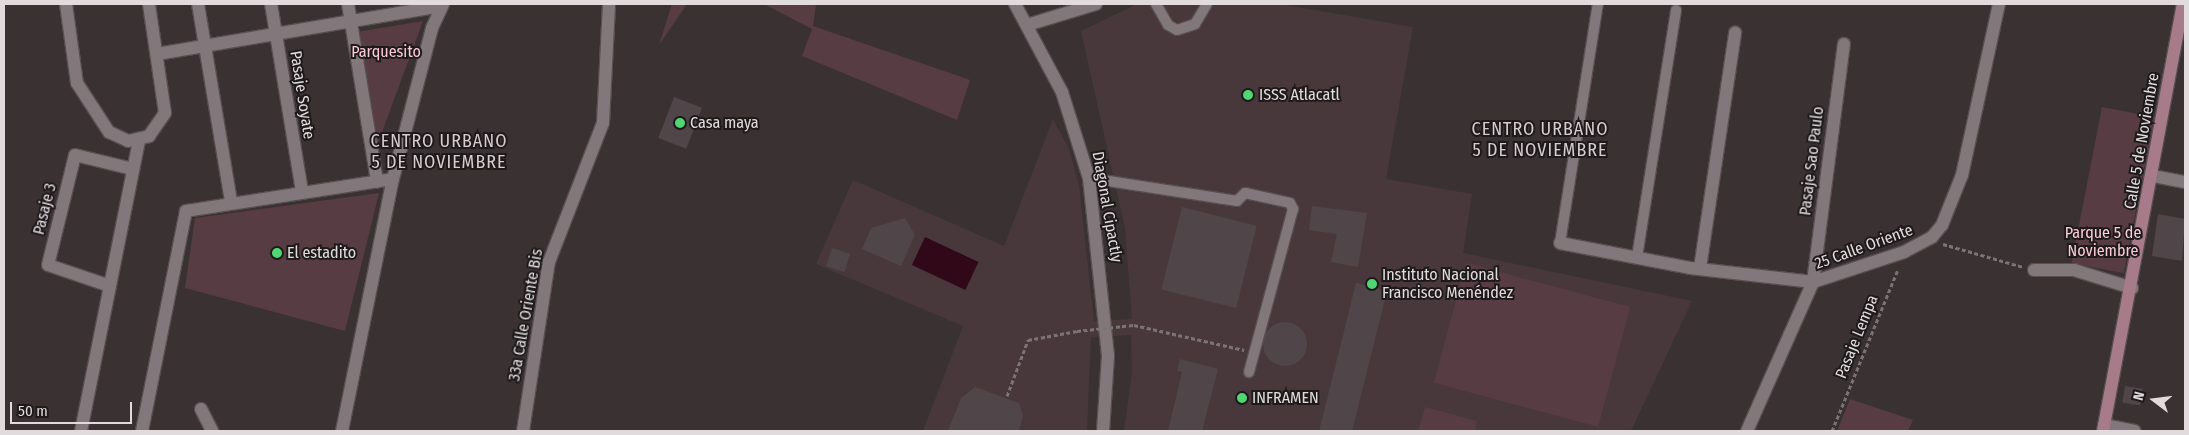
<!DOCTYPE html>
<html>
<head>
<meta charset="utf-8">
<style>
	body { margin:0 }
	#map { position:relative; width:2189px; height:435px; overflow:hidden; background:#3a3133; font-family:"Fira Sans Condensed",sans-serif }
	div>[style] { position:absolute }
	.built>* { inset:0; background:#48383c }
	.green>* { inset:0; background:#583c44; transform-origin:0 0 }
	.water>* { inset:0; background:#300818; transform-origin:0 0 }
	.building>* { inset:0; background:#504649; transform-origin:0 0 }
	.round { border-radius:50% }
	.path>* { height:3px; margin-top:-1.5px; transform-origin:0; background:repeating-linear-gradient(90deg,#7b7476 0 4px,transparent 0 6.5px) }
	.roads { filter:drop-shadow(1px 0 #574f51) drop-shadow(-1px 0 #574f51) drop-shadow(0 1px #574f51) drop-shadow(0 -1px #574f51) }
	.service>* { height:10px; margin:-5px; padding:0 5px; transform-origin:5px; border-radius:5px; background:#82787b }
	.pedestrian>* { height:12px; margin:-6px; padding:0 6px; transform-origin:6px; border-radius:6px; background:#82787b }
	.minor>* { height:12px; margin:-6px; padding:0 6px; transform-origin:6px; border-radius:6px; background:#82787b }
	.tertiary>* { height:12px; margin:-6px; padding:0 6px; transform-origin:6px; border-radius:6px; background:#82787b }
	.secondary>* { height:12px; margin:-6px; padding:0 6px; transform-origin:6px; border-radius:6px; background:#a77b8a }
	.path-bridge>* { height:3px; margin-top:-1.5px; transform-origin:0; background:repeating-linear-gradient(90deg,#7b7476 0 4px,transparent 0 6.5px) }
	.dots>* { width:14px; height:14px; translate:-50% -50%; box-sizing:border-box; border:2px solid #1e1a1b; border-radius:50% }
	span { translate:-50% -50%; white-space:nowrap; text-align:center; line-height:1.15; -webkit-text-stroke:4px #1e1a1b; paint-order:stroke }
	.park-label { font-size:16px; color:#fbcad8 }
	.street-label { font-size:16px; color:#e1dbdd }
	.poi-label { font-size:16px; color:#e1dbdd }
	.left { translate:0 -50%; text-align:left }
	.neighbourhood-label { font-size:18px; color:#d7cbcf; letter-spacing:1px }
	.frame { position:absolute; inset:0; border:5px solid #e1dbdd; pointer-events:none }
	.north { position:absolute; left:2129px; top:375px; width:50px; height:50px; -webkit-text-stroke:4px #1e1a1b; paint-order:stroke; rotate:285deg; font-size:14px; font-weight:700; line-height:20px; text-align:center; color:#e1dbdd }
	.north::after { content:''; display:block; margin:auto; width:18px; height:22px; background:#e1dbdd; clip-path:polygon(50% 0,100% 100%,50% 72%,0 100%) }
	.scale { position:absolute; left:10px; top:402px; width:122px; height:22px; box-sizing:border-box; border:2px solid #e1dbdd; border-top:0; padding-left:6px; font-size:15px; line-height:18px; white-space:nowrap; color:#e1dbdd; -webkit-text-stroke:4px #1e1a1b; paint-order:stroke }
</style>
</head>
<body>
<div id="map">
	<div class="built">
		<i style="clip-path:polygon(1137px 4px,1280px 4px,1413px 27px,1386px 179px,1472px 194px,1463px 253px,1692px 301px,1631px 431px,1124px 431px,1132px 372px,1131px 335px,1091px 337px,1087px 431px,923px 431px,963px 326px,816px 264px,853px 180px,1004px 246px,1053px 119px,1069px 149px,1079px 185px,1094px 321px,1132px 319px,1125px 228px,1081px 31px)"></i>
	</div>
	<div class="green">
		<i style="clip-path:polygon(672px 4px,687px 4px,659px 45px)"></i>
		<i style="clip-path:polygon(764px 4px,816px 4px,813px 26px,970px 80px,957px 120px,802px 56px,812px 29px)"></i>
		<i style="clip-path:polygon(423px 21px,378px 143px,357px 32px)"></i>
		<i style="left:2102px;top:107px;width:53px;height:159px;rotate:11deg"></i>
		<i style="clip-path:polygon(379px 193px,345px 331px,185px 288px,195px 218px)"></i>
		<i style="left:1466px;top:263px;width:170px;height:124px;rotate:15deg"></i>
		<i style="clip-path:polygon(1850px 399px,1913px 420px,1908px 431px,1837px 431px)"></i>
		<i style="clip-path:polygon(1425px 407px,1477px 421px,1475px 431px,1418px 431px)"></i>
	</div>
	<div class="water">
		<i style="left:925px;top:237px;width:59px;height:31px;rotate:25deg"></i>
	</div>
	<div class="building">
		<i style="left:674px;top:97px;width:30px;height:44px;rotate:21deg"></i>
		<i style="clip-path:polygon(1312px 206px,1367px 213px,1358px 267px,1331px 262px,1337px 234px,1309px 230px)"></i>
		<i style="left:1182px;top:207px;width:77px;height:85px;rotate:14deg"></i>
		<i style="clip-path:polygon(2158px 214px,2185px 219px,2182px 261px,2152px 256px)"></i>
		<i style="clip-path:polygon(905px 218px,915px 235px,901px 266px,862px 249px,871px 228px)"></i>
		<i style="left:832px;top:248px;width:19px;height:19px;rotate:18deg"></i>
		<i style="left:1356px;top:283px;width:32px;height:153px;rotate:14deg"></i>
		<i class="round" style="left:1263px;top:322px;width:44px;height:44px"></i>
		<i style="clip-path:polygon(1180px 359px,1218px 369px,1202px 431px,1168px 431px,1182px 372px,1177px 371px)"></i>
		<i style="left:2125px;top:386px;width:18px;height:17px;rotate:9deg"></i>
		<i style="clip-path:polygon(975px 387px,1019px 403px,1023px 416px,1019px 431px,948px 431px,961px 398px)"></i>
	</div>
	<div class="path">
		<i style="left:1943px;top:244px;width:83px;rotate:16deg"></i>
		<i style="left:1134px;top:325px;width:113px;rotate:12.8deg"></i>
		<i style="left:1007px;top:396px;width:60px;rotate:-69.4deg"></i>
		<i style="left:1028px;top:340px;width:50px;rotate:-10.4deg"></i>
		<i style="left:1832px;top:431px;width:175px;rotate:-67.8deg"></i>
	</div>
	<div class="roads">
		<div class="service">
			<i style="left:1156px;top:4px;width:24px;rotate:60deg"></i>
			<i style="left:1168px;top:25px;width:10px;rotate:29deg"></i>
			<i style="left:1177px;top:30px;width:19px;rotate:-18deg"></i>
			<i style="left:1195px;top:24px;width:23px;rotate:-59deg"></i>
			<i style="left:1089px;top:178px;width:150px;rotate:8.8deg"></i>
			<i style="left:1237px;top:201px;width:11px;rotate:-45deg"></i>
			<i style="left:1245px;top:193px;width:46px;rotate:12.5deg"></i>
			<i style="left:1290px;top:203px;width:7px;rotate:63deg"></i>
			<i style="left:1293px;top:209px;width:169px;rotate:105.1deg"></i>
			<i style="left:1560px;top:243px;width:242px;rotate:-81deg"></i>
			<i style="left:1637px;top:257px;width:250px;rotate:-81deg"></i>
		</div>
		<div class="pedestrian">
			<i style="left:198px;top:4px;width:201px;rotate:80.5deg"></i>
			<i style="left:271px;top:4px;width:191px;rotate:80.6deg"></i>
			<i style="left:110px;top:286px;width:65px;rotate:-161.3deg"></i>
			<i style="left:48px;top:265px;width:113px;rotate:-76.2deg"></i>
			<i style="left:75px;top:155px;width:60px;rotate:13.6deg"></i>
			<i style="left:81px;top:431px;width:297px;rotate:-78.7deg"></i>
			<i style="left:142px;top:431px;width:224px;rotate:-78.7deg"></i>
		</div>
		<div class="minor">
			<i style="left:66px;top:4px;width:80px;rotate:82.1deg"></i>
			<i style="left:77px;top:83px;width:59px;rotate:56.9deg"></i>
			<i style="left:109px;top:132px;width:21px;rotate:25deg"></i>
			<i style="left:128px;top:141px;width:22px;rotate:-13deg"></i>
			<i style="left:149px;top:136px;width:28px;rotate:-55deg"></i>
			<i style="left:165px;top:113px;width:110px;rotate:-98.4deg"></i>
			<i style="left:348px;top:4px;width:180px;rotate:80.7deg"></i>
			<i style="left:1027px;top:25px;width:72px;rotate:-16.9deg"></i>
			<i style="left:157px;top:54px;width:288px;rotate:-9.6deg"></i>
			<i style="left:2153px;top:176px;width:33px;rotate:11deg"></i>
			<i style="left:186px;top:211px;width:209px;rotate:-8.8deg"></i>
			<i style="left:1560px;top:243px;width:132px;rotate:10.9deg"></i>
			<i style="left:1690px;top:268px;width:124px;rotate:6.5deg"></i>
			<i style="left:1813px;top:282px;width:240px;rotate:-82.6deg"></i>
			<i style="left:1700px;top:268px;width:238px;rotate:-81.5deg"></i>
			<i style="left:2034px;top:270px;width:40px"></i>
			<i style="left:2074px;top:270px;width:61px;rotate:17.2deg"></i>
			<i style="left:201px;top:409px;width:25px;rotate:63deg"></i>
			<i style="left:2104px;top:425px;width:31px;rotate:11deg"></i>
			<i style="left:342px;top:431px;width:257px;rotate:-78.6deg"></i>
			<i style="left:393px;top:179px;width:156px;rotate:-75.5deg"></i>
			<i style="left:432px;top:28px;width:26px;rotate:-65deg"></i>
			<i style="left:523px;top:431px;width:171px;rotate:-81.3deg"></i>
			<i style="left:549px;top:262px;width:149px;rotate:-68.8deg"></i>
			<i style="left:603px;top:123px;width:119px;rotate:-87.1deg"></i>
			<i style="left:1747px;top:431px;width:163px;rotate:-66.1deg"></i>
			<i style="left:1813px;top:282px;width:96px;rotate:-18.2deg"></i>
			<i style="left:1904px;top:252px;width:32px;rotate:-28deg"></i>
			<i style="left:1932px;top:237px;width:16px;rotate:-50deg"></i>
			<i style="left:1942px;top:225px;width:54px;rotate:-68.2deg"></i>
			<i style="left:1962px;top:175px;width:175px;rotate:-77.8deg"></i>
		</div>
		<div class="tertiary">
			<i style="left:1015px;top:4px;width:100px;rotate:61.9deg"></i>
			<i style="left:1062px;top:92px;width:90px;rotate:72.6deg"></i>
			<i style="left:1089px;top:178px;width:179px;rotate:83.9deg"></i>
			<i style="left:1108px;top:356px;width:75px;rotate:93.8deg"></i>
		</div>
		<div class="secondary">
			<i style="left:2103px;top:431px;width:434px;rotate:-79.4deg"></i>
		</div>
	</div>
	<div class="path-bridge">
		<i style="left:1077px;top:331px;width:57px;rotate:-6deg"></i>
	</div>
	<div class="dots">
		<i style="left:1248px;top:95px;background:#51d674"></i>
		<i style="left:680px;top:123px;background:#51d674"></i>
		<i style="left:277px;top:253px;background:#51d674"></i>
		<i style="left:1372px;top:284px;background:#51d674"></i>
		<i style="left:1242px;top:398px;background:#51d674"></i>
	</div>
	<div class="park-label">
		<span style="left:386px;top:52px">Parquesito</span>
		<span style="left:2103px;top:242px">Parque 5 de<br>Noviembre</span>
	</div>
	<div class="street-label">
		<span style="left:302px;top:95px;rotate:81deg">Pasaje Soyate</span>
		<span style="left:2142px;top:141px;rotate:-80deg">Calle 5 de Noviembre</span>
		<span style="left:1812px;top:161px;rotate:-83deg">Pasaje Sao Paulo</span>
		<span style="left:1107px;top:207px;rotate:80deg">Diagonal Cipactly</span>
		<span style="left:45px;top:209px;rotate:-76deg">Pasaje 3</span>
		<span style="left:1864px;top:247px;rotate:-20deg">25 Calle Oriente</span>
		<span style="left:526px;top:315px;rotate:-80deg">33a Calle Oriente Bis</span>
		<span style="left:1857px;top:337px;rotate:-68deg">Pasaje Lempa</span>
	</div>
	<div class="poi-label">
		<span class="left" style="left:1259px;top:95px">ISSS Atlacatl</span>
		<span class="left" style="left:690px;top:123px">Casa maya</span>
		<span class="left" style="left:287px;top:253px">El estadito</span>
		<span class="left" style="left:1382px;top:284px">Instituto Nacional<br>Francisco Menéndez</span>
		<span class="left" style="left:1252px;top:398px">INFRAMEN</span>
	</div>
	<div class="neighbourhood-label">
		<span style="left:1540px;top:140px">CENTRO URBANO<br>5 DE NOVIEMBRE</span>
		<span style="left:439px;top:152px">CENTRO URBANO<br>5 DE NOVIEMBRE</span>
	</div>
	<div class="frame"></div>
	<div class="north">N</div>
	<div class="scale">50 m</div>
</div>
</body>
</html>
